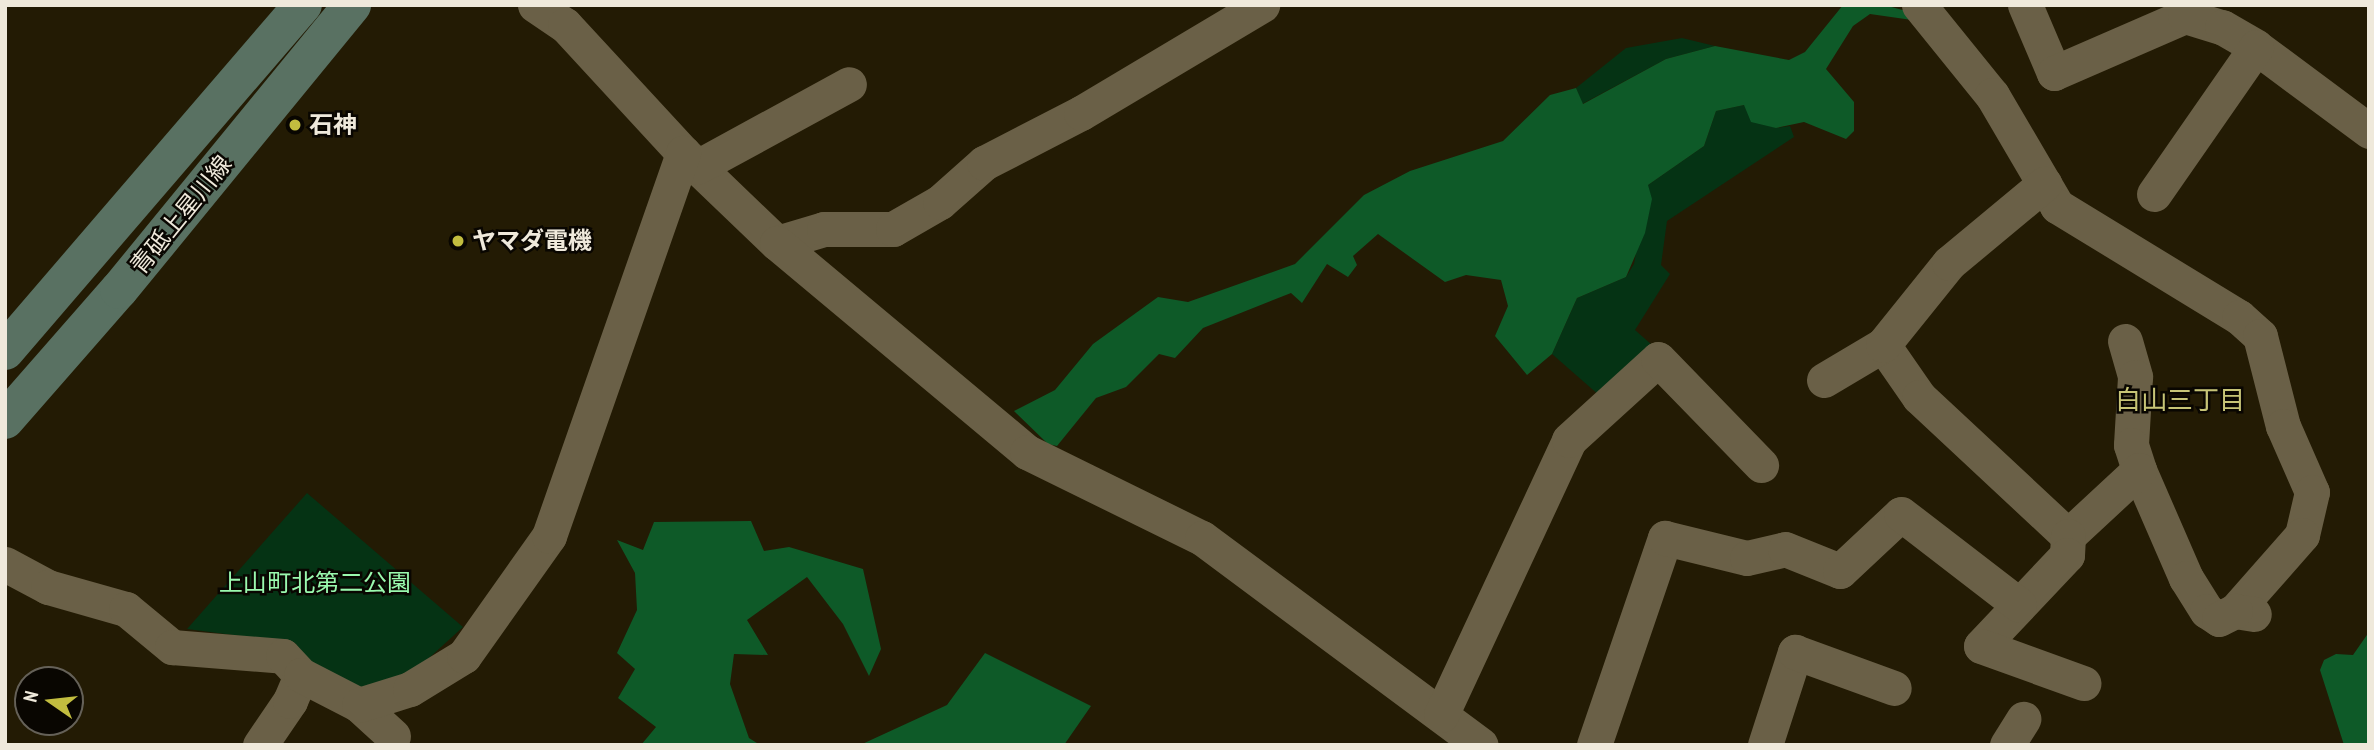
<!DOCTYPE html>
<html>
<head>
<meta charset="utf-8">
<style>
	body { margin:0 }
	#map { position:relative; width:2374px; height:750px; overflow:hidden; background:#231b04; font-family:"PT Sans Narrow","Noto Sans JP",sans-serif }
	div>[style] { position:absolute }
	.green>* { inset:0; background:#053314 }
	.forest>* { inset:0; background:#0e5a28 }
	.street>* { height:35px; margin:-17.5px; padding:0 17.5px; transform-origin:17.5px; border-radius:17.5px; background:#6a6047 }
	.secondary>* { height:38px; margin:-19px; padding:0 19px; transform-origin:19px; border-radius:19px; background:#597162 }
	.dots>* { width:19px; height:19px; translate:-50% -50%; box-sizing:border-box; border:4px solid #090601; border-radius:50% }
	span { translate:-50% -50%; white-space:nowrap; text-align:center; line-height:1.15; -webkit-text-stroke:5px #090601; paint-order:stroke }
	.poi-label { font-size:24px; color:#efe9db; font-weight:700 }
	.left { translate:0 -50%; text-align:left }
	.street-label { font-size:24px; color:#efe9db }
	.park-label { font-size:24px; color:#9af9ae }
	.neighbourhood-label { font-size:26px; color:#c7c476 }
	.frame { position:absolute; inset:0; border:7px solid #efe9db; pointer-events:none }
	.north { position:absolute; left:14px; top:666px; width:70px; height:70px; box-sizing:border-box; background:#090601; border:2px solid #656158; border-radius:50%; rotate:284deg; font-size:19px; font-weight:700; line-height:28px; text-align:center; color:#efe9db }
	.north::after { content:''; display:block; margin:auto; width:24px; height:32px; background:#c2bd3f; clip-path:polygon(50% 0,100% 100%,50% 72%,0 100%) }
</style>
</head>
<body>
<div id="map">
	<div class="green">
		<i style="clip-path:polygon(1682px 38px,1715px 46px,1666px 59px,1582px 104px,1576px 88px,1626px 48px)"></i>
		<i style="clip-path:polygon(1744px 105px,1776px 128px,1790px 126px,1794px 137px,1667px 221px,1661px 265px,1670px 274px,1635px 330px,1652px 345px,1600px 396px,1552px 354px,1577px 298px,1626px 277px,1634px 264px,1648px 185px,1704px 146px,1716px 111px)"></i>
		<i style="clip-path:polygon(307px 493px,463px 627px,406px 679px,367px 693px,308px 660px,295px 643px,187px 629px)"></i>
	</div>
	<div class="forest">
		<i style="clip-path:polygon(1843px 5px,1884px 5px,1910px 12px,1912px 20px,1870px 14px,1853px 26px,1826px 69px,1854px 102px,1854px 131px,1846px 139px,1804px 122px,1776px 128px,1751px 122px,1744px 105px,1716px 111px,1704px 146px,1648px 185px,1652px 199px,1645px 233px,1626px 277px,1577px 298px,1552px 354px,1527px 375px,1495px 336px,1508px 306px,1501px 280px,1466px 275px,1445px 282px,1378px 234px,1353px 256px,1357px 265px,1348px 277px,1327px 264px,1302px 303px,1291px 293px,1203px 328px,1175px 358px,1159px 354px,1126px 387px,1096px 398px,1057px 446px,1048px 444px,1014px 411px,1055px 390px,1093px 344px,1158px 297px,1188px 302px,1295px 264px,1364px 195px,1410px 171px,1503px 141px,1550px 95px,1576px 88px,1583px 104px,1666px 59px,1715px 46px,1789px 60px,1805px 52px)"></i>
		<i style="clip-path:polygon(751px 521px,764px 551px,789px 547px,863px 569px,881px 649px,869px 676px,843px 624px,807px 577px,747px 620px,768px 655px,734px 654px,730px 684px,749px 738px,760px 745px,641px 745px,656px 727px,618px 698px,635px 669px,617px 653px,637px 610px,635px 573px,617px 540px,643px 550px,654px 522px)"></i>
		<i style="clip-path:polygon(2369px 632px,2369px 745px,2344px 745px,2320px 670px,2324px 660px,2336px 654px,2353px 655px)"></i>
		<i style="clip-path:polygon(985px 653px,1091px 706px,1064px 745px,860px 745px,947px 705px)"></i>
	</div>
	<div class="street">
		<i style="left:535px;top:5px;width:36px;rotate:34deg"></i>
		<i style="left:565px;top:25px;width:174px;rotate:47.3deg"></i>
		<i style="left:683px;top:153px;width:130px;rotate:43.8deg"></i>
		<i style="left:777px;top:243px;width:49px;rotate:-16.6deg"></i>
		<i style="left:824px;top:229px;width:69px"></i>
		<i style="left:893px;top:229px;width:54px;rotate:-29.9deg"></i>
		<i style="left:940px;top:202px;width:59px;rotate:-41.6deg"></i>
		<i style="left:984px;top:163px;width:109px;rotate:-27.3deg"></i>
		<i style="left:1081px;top:113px;width:211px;rotate:-30.8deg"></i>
		<i style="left:1919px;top:5px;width:116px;rotate:51deg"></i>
		<i style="left:1992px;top:95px;width:129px;rotate:59.6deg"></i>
		<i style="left:2057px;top:206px;width:213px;rotate:31.4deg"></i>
		<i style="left:2239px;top:317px;width:28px;rotate:42deg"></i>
		<i style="left:2260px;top:336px;width:93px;rotate:75.7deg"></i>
		<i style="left:2283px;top:426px;width:72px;rotate:66.3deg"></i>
		<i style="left:2312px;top:492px;width:44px;rotate:103.1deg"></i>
		<i style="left:2302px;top:535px;width:101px;rotate:131.4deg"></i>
		<i style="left:2235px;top:611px;width:19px;rotate:9deg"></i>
		<i style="left:2025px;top:5px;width:74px;rotate:66.9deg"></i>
		<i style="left:2054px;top:73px;width:143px;rotate:-23.5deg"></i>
		<i style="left:2185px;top:16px;width:39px;rotate:17deg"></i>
		<i style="left:2222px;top:27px;width:39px;rotate:30deg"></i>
		<i style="left:2256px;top:47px;width:141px;rotate:36.6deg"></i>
		<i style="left:697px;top:167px;width:173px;rotate:-28.6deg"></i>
		<i style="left:2154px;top:194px;width:179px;rotate:-55.2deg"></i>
		<i style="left:777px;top:243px;width:326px;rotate:39.9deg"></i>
		<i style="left:1027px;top:452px;width:195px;rotate:26.2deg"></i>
		<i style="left:1202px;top:538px;width:347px;rotate:36.6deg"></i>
		<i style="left:2125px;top:341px;width:37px;rotate:74deg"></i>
		<i style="left:2135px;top:377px;width:68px;rotate:93.4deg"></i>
		<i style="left:2131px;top:445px;width:26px;rotate:72deg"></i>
		<i style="left:2139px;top:470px;width:118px;rotate:66.5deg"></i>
		<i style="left:2186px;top:578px;width:39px;rotate:58deg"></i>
		<i style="left:2207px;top:611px;width:14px;rotate:34deg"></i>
		<i style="left:2219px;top:619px;width:18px;rotate:-27deg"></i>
		<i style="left:1883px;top:345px;width:63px;rotate:55.3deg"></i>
		<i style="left:1919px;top:397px;width:204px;rotate:43deg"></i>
		<i style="left:2068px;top:536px;width:97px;rotate:-42.9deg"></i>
		<i style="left:1824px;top:380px;width:69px;rotate:-30.7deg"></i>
		<i style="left:1883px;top:345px;width:105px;rotate:-51.2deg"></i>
		<i style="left:1949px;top:263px;width:124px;rotate:-39.7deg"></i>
		<i style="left:2068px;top:536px;width:19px;rotate:93deg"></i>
		<i style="left:2067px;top:555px;width:125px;rotate:133.4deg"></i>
		<i style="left:1981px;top:646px;width:109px;rotate:19.9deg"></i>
		<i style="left:5px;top:564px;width:49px;rotate:28.1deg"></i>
		<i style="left:48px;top:587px;width:81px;rotate:15.8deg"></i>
		<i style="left:126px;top:609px;width:60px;rotate:39.6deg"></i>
		<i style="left:172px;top:647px;width:111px;rotate:4.6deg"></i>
		<i style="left:283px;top:656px;width:26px;rotate:47deg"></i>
		<i style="left:359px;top:705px;width:46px;rotate:42.4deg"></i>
		<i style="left:1441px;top:715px;width:303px;rotate:-65deg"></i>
		<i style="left:1569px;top:440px;width:120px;rotate:-42.3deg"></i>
		<i style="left:1658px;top:359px;width:148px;rotate:45.8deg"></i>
		<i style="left:260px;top:745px;width:53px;rotate:-55.7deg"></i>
		<i style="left:290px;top:701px;width:28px;rotate:-67deg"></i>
		<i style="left:301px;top:675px;width:65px;rotate:27.3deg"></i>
		<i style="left:359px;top:705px;width:53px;rotate:-17.4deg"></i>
		<i style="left:410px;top:689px;width:63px;rotate:-31.4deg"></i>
		<i style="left:464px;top:656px;width:147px;rotate:-54.7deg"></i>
		<i style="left:549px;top:536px;width:406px;rotate:-70.7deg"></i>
		<i style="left:1594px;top:745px;width:219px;rotate:-71.1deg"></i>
		<i style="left:1665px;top:538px;width:84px;rotate:13.7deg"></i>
		<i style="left:1747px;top:558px;width:39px;rotate:-13deg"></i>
		<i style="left:1785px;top:549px;width:59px;rotate:21.8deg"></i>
		<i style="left:1840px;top:571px;width:83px;rotate:-43.1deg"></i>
		<i style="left:1901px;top:514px;width:149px;rotate:37.6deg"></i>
		<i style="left:1765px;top:745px;width:98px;rotate:-72.1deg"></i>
		<i style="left:1795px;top:652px;width:105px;rotate:20deg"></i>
		<i style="left:2007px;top:745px;width:31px;rotate:-58deg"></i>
	</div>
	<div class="secondary">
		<i style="left:5px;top:351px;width:457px;rotate:-49.3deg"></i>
		<i style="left:5px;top:420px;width:173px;rotate:-48.8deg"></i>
		<i style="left:119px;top:290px;width:368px;rotate:-50.7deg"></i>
	</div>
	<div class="dots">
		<i style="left:295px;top:125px;background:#c2bd3f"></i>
		<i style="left:458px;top:241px;background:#c2bd3f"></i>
	</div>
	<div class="poi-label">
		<span class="left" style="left:309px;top:125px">石神</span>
		<span class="left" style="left:472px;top:241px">ヤマダ電機</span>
	</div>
	<div class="street-label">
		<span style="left:181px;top:215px;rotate:-51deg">青砥上星川線</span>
	</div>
	<div class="park-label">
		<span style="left:315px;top:583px">上山町北第二公園</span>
	</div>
	<div class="neighbourhood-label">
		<span style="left:2180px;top:400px">白山三丁目</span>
	</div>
	<div class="frame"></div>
	<div class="north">N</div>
</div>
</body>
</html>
